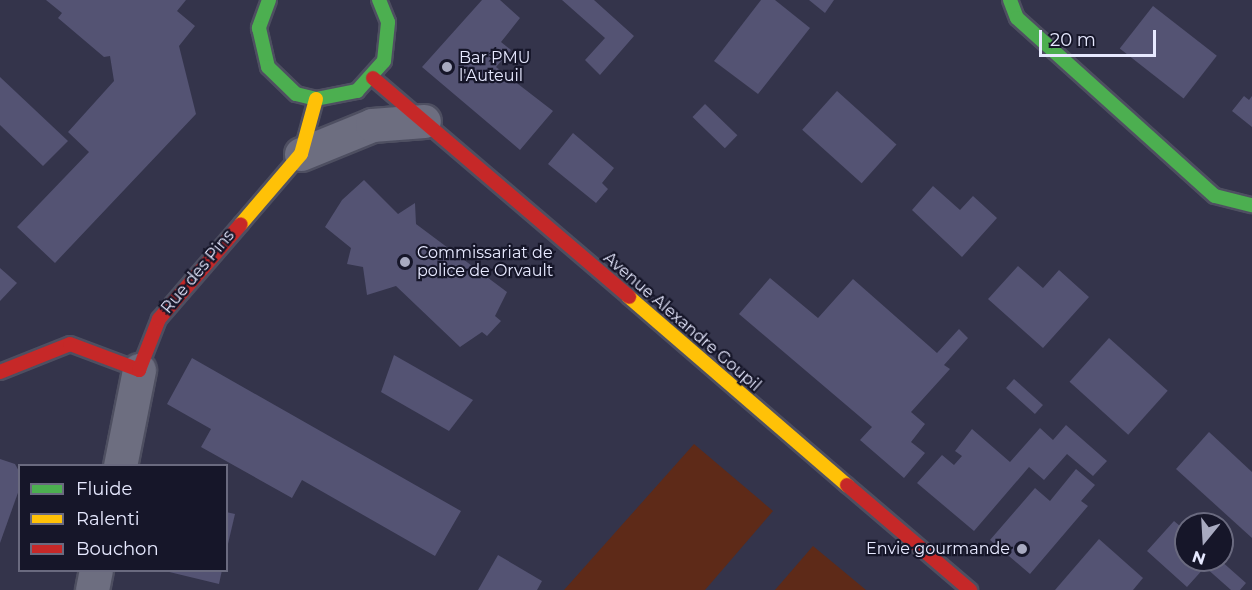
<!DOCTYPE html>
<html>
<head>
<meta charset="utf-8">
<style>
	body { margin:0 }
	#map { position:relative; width:1252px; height:590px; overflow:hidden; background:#34344b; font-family:Montserrat,sans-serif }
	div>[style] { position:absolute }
	.green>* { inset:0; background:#5e2a18 }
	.building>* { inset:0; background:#545373; transform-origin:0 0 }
	.roads { filter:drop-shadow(2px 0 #4e4f61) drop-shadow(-2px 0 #4e4f61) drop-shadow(0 2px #4e4f61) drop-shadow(0 -2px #4e4f61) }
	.street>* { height:33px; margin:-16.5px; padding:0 16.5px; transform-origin:16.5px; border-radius:16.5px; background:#6d6e80 }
	.fast>* { height:14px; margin:-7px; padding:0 7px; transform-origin:7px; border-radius:7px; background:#4caf50 }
	.slow>* { height:14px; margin:-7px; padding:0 7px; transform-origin:7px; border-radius:7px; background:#ffc107 }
	.jam>* { height:14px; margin:-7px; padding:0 7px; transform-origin:7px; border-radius:7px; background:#c62828 }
	.dots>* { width:16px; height:16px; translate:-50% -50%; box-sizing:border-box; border:3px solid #161629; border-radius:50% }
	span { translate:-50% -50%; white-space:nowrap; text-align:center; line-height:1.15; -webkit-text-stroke:4.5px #161629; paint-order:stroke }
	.poi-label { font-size:16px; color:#e7e9ff }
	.left { translate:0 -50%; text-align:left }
	.right { translate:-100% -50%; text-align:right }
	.street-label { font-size:16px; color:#e7e9ff }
	.legend { position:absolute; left:18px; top:464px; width:210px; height:108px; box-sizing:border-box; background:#161629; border:2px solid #6a6a7f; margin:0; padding:8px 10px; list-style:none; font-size:18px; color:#e7e9ff }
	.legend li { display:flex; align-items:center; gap:12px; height:30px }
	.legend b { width:30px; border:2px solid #6a6a7f }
	.north { position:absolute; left:1174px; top:512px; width:60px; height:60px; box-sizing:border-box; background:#161629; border:2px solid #6a6a7f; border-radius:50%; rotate:198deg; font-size:16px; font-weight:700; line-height:24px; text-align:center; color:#e7e9ff }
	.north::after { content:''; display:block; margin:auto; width:21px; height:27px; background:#a8aac0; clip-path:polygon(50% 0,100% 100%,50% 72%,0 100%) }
	.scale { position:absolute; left:1039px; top:30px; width:117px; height:27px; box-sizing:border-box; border:3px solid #e7e9ff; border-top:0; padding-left:8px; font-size:18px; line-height:21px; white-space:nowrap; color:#e7e9ff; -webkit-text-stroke:4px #161629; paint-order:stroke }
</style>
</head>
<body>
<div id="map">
	<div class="green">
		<i style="clip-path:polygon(694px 444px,773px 511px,705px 590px,564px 590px)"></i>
		<i style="clip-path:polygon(813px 546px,866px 590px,775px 590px)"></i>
	</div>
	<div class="building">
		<i style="clip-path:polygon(46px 0,186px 0,177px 11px,195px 26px,179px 46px,196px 114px,55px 263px,17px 227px,89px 152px,68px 132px,114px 81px,110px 56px,104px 57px,58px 18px,62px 13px)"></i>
		<i style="clip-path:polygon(482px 0,500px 0,520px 18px,501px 42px,511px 50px,496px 67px,553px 111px,520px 150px,422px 67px)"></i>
		<i style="clip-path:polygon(562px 0,594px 0,634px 36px,600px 75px,585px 60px,605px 38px)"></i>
		<i style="clip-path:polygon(761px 0,775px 0,810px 28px,758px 94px,714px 61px)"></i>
		<i style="clip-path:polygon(809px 0,834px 0,825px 13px)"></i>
		<i style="left:1153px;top:6px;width:81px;height:54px;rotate:38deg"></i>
		<i style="clip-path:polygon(0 77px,68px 141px,43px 166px,0 125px)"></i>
		<i style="left:837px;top:91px;width:80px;height:52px;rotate:42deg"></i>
		<i style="clip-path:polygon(1244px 96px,1249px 100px,1252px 96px,1252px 127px,1232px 111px)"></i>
		<i style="left:705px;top:104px;width:45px;height:18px;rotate:44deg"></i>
		<i style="clip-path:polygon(573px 133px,614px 168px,602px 183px,608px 189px,596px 203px,548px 164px)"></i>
		<i style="clip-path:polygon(364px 180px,398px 214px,415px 203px,416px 224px,507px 292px,495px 316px,501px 321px,487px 336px,482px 332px,460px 347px,396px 286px,367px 295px,363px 267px,347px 264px,351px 248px,325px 227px,342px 200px)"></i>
		<i style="clip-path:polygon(933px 186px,960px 210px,973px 196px,997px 218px,962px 257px,912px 210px)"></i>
		<i style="clip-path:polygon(1018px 266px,1043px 288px,1059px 270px,1089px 297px,1043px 348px,988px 299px)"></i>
		<i style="clip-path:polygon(0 268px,17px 283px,0 301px)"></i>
		<i style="clip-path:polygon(770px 278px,818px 318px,853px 279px,937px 353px,959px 329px,968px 338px,944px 365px,950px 369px,911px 412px,925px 424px,911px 442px,925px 453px,904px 478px,860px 440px,872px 427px,739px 314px)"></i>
		<i style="left:1109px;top:338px;width:79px;height:59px;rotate:42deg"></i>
		<i style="clip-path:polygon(394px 355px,473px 400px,449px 431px,381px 392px)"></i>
		<i style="clip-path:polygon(192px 358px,461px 511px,435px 556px,302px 480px,292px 498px,201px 447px,211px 429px,167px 404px)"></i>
		<i style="left:1014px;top:379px;width:39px;height:12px;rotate:42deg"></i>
		<i style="clip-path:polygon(1066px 425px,1107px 461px,1093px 476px,1067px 454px,1044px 480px,1029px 467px,974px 531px,917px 483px,942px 455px,954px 465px,962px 456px,955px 451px,972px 429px,1010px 462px,1040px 428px,1053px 440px)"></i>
		<i style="clip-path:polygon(1209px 432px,1252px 472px,1252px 538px,1176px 469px)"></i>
		<i style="clip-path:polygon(0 459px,15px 464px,20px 473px,20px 487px,0 543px)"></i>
		<i style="clip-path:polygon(1076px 469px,1095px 485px,1081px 501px,1088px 506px,1030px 574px,990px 540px,1035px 488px,1050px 501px)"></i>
		<i style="clip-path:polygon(226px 512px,235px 514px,227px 548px,226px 548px)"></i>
		<i style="clip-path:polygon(1174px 521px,1186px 531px,1186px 560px,1220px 560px,1246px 583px,1240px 590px,1231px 590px,1205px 567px,1187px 587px,1147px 551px)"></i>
		<i style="clip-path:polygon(1099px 539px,1143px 578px,1133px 590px,1055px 590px)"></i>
		<i style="clip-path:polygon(498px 555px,542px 581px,537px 590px,478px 590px)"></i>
		<i style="clip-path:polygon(161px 570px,222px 570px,219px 584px)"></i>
	</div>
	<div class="roads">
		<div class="street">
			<i style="left:301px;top:154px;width:77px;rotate:-22.2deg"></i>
			<i style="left:372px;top:125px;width:52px;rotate:-4.4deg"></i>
			<i style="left:120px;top:466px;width:98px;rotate:-78.8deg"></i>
			<i style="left:92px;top:590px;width:20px;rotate:-79deg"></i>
		</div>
		<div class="fast">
			<i style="left:269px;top:0;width:30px;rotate:110deg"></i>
			<i style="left:259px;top:28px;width:40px;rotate:77deg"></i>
			<i style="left:268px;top:67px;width:39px;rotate:44deg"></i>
			<i style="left:296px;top:94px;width:21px;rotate:14deg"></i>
			<i style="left:316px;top:99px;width:42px;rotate:-11deg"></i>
			<i style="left:357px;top:91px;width:40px;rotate:-48deg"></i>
			<i style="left:384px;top:61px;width:39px;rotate:-84deg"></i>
			<i style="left:388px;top:22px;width:24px;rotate:-112deg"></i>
			<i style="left:1010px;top:0;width:19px;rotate:69deg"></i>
			<i style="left:1017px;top:18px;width:266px;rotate:42deg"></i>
			<i style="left:1215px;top:196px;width:38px;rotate:14deg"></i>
		</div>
		<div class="slow">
			<i style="left:241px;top:224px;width:92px;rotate:-49.4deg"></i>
			<i style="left:301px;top:154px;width:57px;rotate:-74.7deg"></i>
			<i style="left:629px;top:297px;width:288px;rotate:40.8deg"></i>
		</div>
		<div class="jam">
			<i style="left:373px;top:78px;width:337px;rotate:40.5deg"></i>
			<i style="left:0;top:372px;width:75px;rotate:-21.8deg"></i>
			<i style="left:70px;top:344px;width:74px;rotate:20.6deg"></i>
			<i style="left:139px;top:370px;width:55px;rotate:-68.6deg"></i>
			<i style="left:159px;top:319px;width:125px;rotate:-49.2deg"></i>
			<i style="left:847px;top:485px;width:162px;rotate:40.5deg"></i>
		</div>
	</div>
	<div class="dots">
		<i style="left:447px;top:67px;background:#a8aac0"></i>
		<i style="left:405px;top:262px;background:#a8aac0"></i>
		<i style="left:1022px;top:549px;background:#a8aac0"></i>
	</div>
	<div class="poi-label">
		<span class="left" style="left:459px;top:67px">Bar PMU<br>l'Auteuil</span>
		<span class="left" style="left:417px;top:262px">Commissariat de<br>police de Orvault</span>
		<span class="right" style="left:1010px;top:549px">Envie gourmande</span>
	</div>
	<div class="street-label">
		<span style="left:198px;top:272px;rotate:-50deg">Rue des Pins</span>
		<span style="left:682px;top:322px;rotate:41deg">Avenue Alexandre Goupil</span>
	</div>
	<ul class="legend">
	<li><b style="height:8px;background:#4caf50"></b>Fluide</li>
	<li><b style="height:8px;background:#ffc107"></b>Ralenti</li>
	<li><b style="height:8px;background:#c62828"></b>Bouchon</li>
	</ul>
	<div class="north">N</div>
	<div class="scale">20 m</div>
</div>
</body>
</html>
